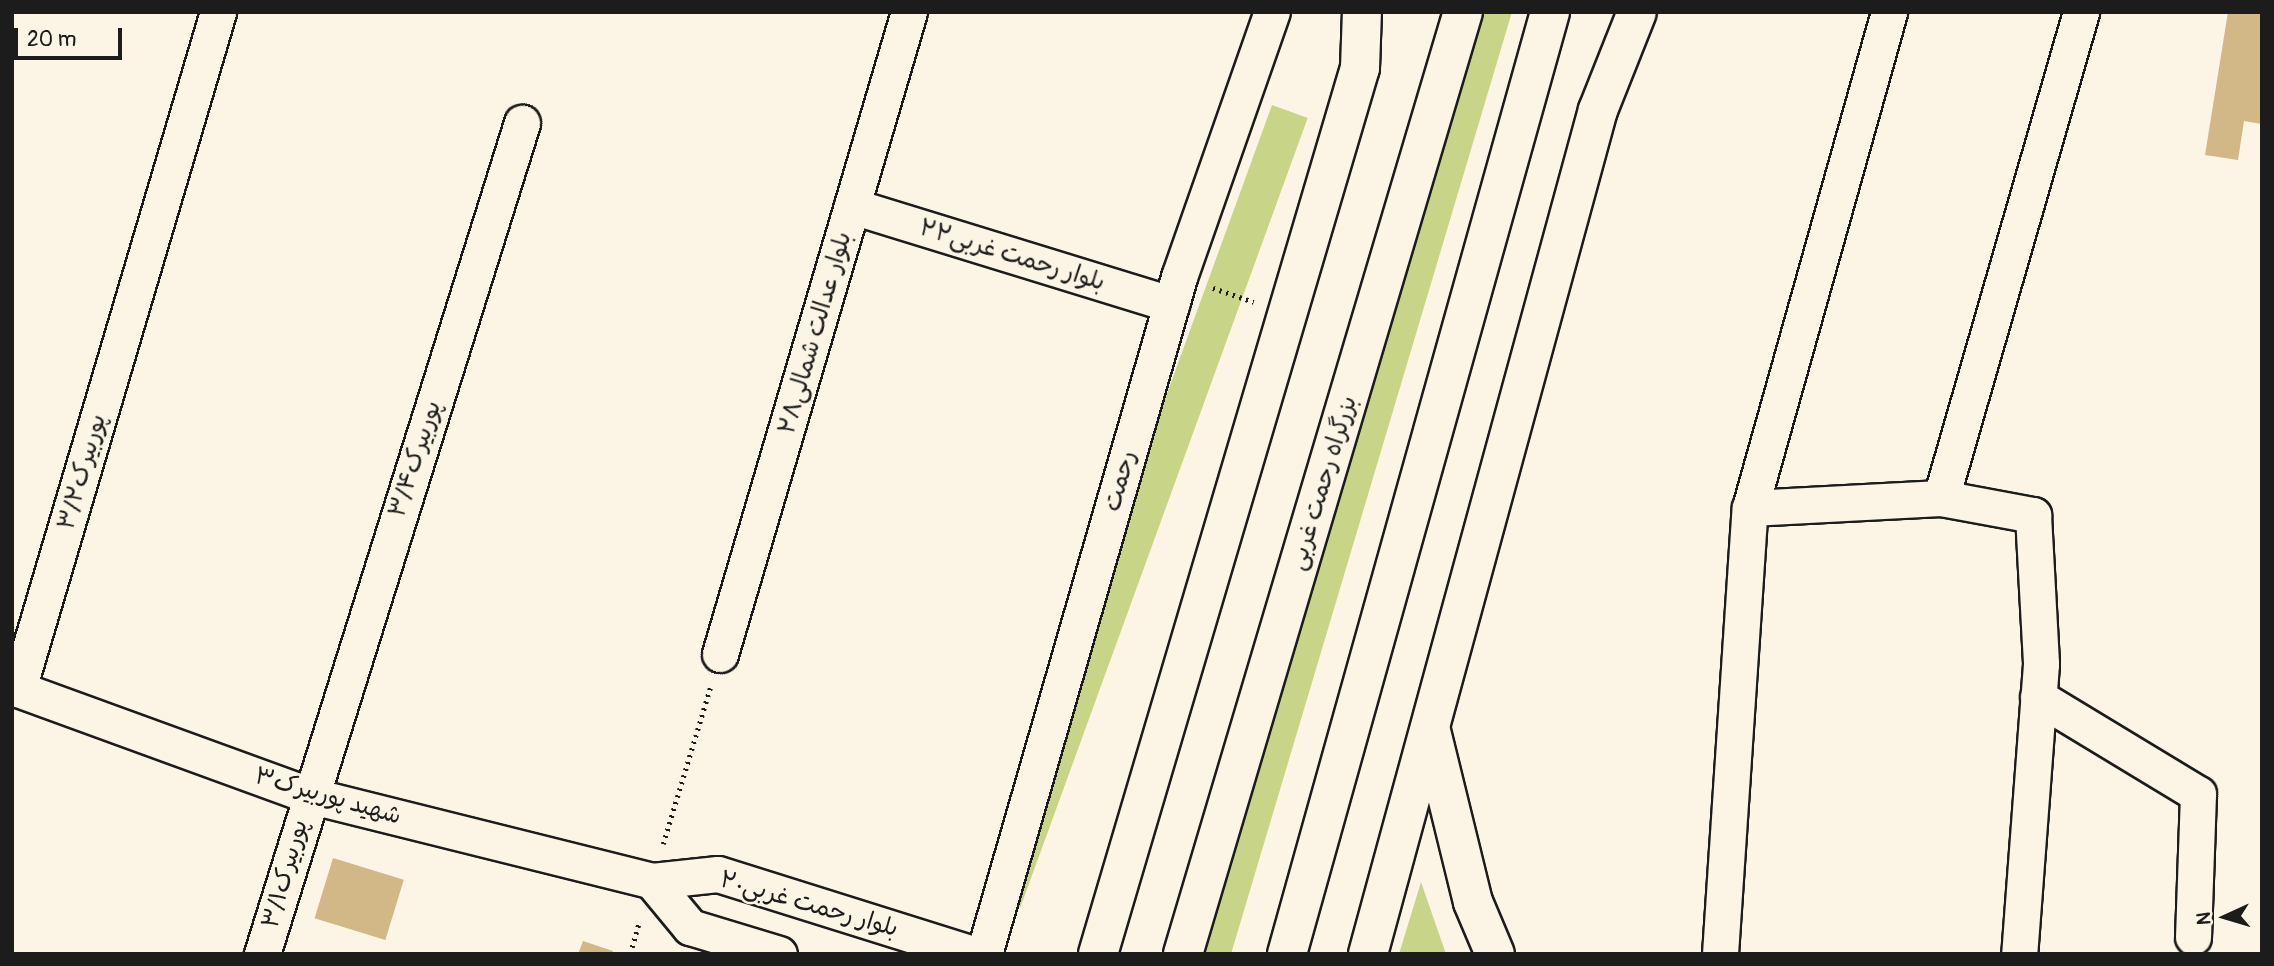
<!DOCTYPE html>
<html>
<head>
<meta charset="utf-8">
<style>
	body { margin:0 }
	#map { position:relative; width:2274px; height:966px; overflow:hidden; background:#fcf5e5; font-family:Pangolin,"Playpen Sans Arabic",sans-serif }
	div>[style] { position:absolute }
	.green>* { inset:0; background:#c8d488; transform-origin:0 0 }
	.building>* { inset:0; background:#d2b787; transform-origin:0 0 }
	.path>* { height:4.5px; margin-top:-2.25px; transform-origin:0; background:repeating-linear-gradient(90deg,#1c1c1c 0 2px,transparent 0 7px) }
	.roads { filter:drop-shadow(2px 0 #1c1c1c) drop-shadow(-2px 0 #1c1c1c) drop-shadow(0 2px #1c1c1c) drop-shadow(0 -2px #1c1c1c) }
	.minor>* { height:35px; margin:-17.5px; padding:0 17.5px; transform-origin:17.5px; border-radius:17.5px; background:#fcf5e5 }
	.major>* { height:38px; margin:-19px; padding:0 19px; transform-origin:19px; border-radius:19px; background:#fcf5e5 }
	.highway>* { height:38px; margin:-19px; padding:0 19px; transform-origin:19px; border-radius:19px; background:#fcf5e5 }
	span { translate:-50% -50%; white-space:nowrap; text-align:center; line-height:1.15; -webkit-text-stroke:5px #fcf5e5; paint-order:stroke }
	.street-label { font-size:24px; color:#1c1c1c }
	.frame { position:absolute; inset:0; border:14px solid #1c1c1c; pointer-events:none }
	.north { position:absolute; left:2190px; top:882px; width:70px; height:70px; -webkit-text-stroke:5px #fcf5e5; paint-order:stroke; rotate:266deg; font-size:19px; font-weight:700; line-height:28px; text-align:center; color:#1c1c1c }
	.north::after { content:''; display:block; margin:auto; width:24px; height:32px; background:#1c1c1c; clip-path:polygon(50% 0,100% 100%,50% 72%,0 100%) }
	.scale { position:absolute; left:14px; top:28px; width:108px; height:32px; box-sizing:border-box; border:4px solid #1c1c1c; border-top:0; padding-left:9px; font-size:21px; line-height:24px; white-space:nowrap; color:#1c1c1c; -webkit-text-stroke:5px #fcf5e5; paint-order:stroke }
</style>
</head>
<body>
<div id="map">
	<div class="green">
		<i style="clip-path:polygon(1480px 12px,1512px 12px,1231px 954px,1205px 954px)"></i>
		<i style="left:1272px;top:105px;width:38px;height:840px;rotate:20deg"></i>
		<i style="clip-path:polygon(1421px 882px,1446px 954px,1399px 954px)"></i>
	</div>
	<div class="building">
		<i style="clip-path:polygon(2228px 12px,2262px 12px,2262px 124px,2244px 121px,2238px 160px,2205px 155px)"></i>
		<i style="left:333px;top:858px;width:74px;height:63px;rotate:17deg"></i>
		<i style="clip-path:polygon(583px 941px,613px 951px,612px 954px,578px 954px)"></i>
	</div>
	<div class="path">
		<i style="left:1213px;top:288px;width:43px;rotate:18.9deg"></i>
		<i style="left:663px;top:844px;width:163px;rotate:-73.2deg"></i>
		<i style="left:630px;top:954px;width:32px;rotate:-74deg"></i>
	</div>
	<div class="roads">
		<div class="minor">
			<i style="left:852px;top:206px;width:334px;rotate:17.1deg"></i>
			<i style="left:1941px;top:498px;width:506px;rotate:-73.93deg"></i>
			<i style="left:1750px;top:508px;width:191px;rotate:-3deg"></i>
			<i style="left:1941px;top:498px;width:94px;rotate:10.5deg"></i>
			<i style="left:2033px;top:515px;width:149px;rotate:86.9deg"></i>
			<i style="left:2041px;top:664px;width:291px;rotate:94.3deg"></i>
			<i style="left:720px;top:654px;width:669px;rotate:-73.6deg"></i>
			<i style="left:12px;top:687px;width:315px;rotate:20deg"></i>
			<i style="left:308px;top:795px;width:355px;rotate:14deg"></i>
			<i style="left:652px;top:881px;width:66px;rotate:-6.1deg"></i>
			<i style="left:718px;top:874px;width:267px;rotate:17.4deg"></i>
			<i style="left:18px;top:689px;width:706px;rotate:-73.54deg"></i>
			<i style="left:2038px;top:697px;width:187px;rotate:31.2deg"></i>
			<i style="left:2198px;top:794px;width:143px;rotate:92deg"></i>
			<i style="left:652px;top:881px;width:60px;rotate:50.4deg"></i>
			<i style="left:690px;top:927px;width:93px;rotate:16.9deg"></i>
			<i style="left:262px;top:954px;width:871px;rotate:-72.63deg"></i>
			<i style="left:984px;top:954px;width:705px;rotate:-73.93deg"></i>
			<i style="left:1179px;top:277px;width:281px;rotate:-70.7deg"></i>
			<i style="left:1720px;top:954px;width:447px;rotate:-86.2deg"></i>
			<i style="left:1750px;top:508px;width:515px;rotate:-74.34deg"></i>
		</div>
		<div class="major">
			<i style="left:1431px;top:731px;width:176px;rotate:76.2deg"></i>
			<i style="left:1473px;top:902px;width:56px;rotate:67.1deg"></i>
		</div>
		<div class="highway">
			<i style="left:1098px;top:954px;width:924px;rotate:-73.53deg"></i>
			<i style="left:1360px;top:68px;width:56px;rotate:-88deg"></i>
			<i style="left:1183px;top:954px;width:983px;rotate:-73.45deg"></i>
			<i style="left:1287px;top:954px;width:978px;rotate:-74.4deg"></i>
			<i style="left:1368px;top:954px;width:875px;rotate:-74.76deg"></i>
			<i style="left:1598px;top:110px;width:105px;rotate:-68.3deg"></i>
		</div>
	</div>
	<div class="street-label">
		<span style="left:1012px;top:255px;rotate:17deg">بلوار رحمت غربی۲۲</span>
		<span style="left:815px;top:333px;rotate:-74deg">بلوار عدالت شمالی۲۸</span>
		<span style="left:415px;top:459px;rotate:-72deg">پوربیرک۳/۴</span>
		<span style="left:82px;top:472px;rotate:-74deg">پوربیرک۳/۲</span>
		<span style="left:1120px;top:481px;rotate:-74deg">رحمت</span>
		<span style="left:1323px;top:483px;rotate:-73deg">بزرگراه رحمت غربی</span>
		<span style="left:328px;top:796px;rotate:16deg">شهید پوربیرک۳</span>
		<span style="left:285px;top:874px;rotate:-74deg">پوربیرک۳/۱</span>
		<span style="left:809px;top:904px;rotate:16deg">بلوار رحمت غربی۲۰</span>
	</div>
	<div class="frame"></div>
	<div class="north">N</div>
	<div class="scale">20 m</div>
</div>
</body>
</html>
